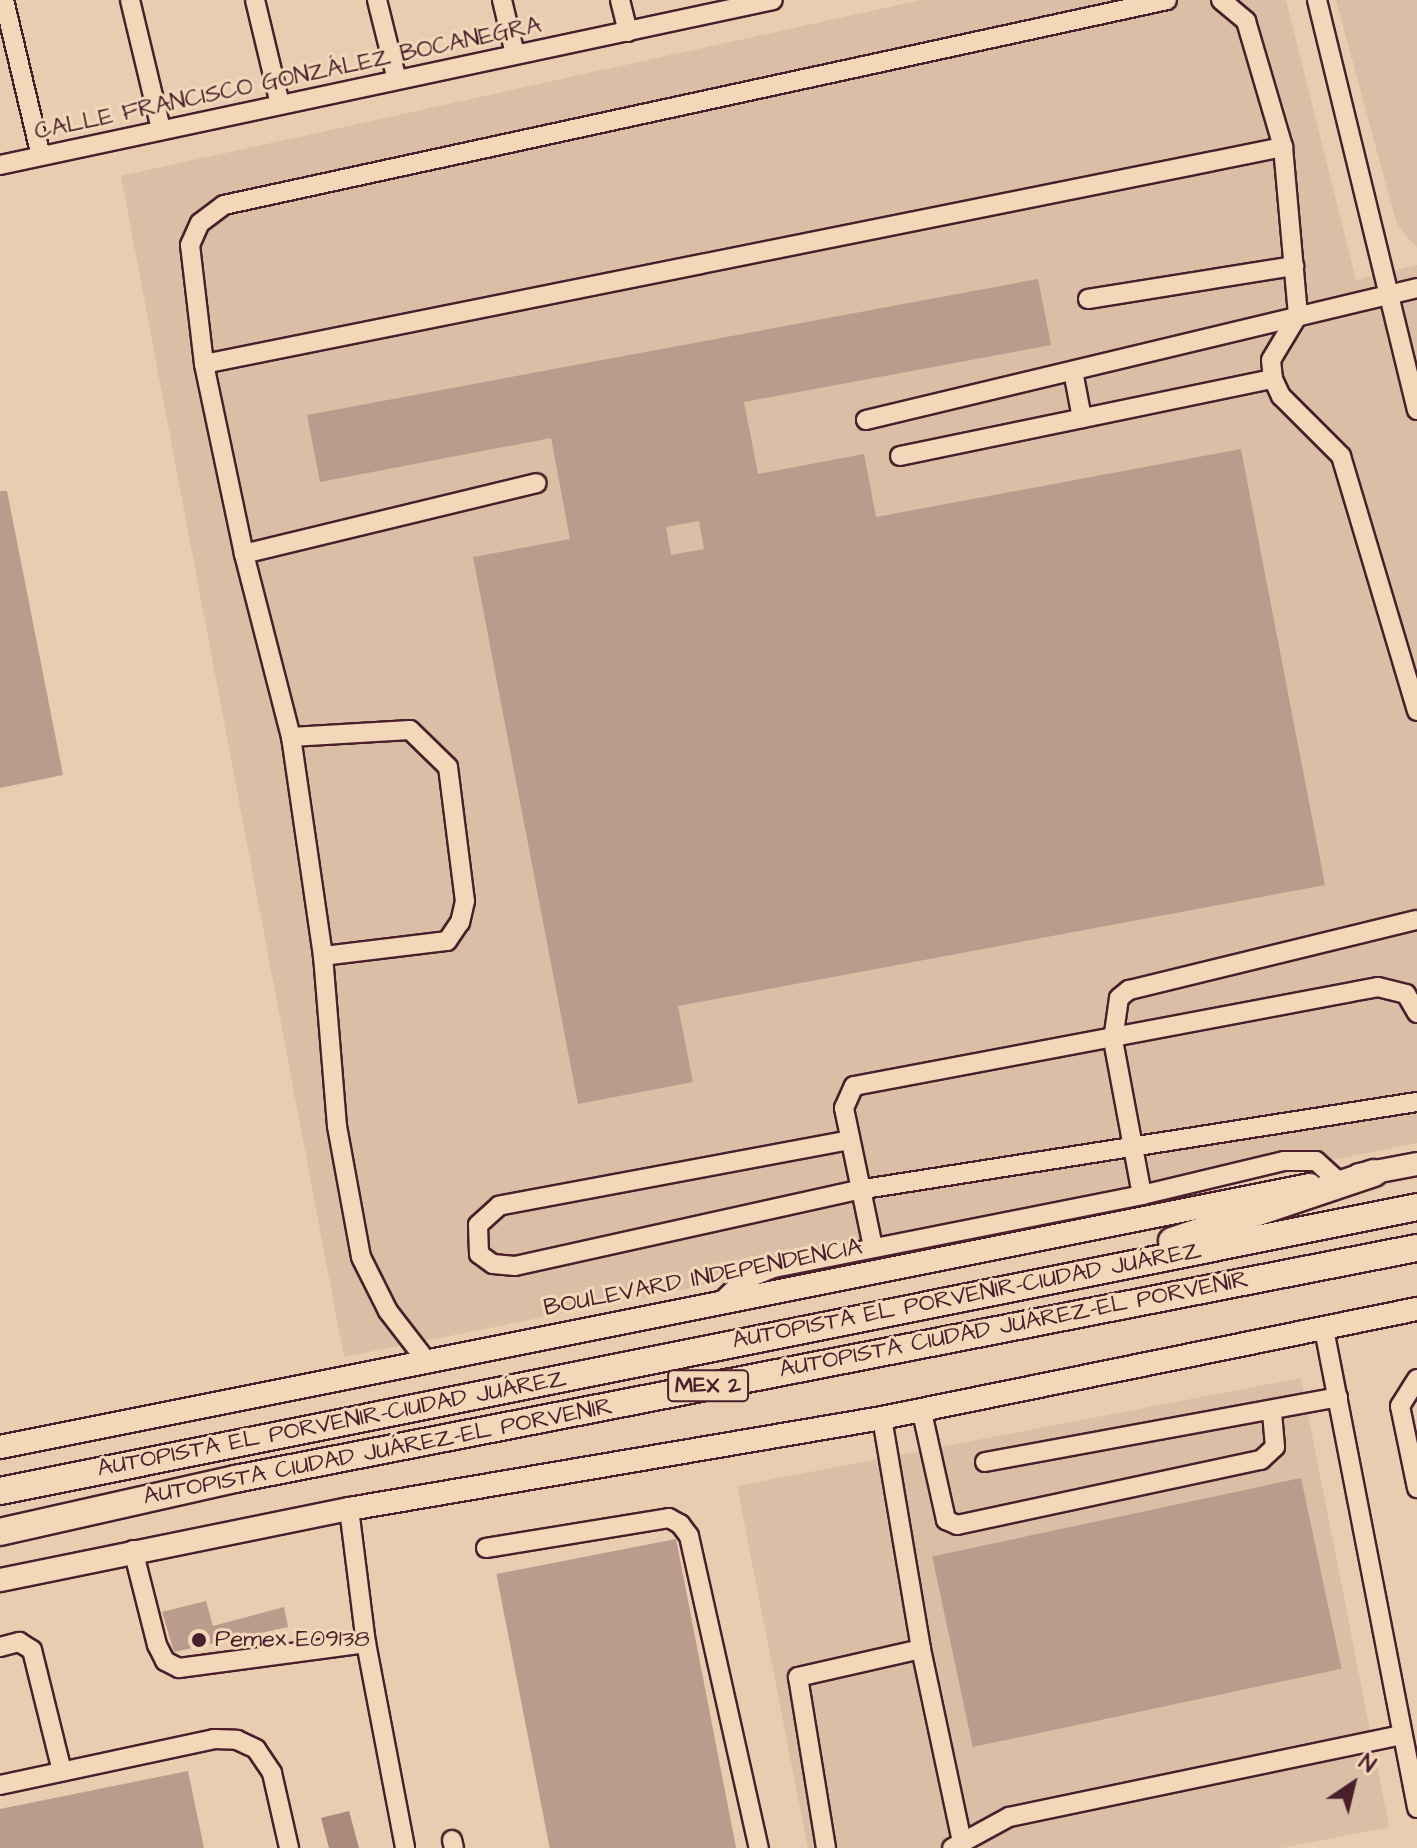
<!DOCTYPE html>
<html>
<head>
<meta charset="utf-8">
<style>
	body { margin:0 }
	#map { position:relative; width:1417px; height:1848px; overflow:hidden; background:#e8cdb1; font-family:"Architects Daughter",sans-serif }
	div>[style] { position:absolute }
	.built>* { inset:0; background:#dabea6 }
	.water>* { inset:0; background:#aa887b }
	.building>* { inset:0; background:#bb9c8c; transform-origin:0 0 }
	.roads { filter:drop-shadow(2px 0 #4a1f2b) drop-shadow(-2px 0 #4a1f2b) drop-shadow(0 2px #4a1f2b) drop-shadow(0 -2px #4a1f2b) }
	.minor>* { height:18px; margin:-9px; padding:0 9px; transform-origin:9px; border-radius:9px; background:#f2d8b9 }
	.major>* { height:22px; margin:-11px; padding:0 11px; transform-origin:11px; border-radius:11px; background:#f2d8b9 }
	.highway>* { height:26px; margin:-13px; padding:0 13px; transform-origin:13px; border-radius:13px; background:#f2d8b9 }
	.dots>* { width:22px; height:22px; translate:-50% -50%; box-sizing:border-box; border:4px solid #f2d8b9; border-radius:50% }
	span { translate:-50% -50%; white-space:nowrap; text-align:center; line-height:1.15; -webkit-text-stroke:6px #f2d8b9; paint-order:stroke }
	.shield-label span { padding:2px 6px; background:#f2d8b9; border:2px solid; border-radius:6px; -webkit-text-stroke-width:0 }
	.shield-label { font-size:22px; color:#4a1f2b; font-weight:700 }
	.street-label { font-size:24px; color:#4a1f2b }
	.poi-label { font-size:24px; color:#4a1f2b }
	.left { translate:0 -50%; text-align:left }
	.north { position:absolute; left:1313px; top:1744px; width:80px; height:80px; -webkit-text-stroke:6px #f2d8b9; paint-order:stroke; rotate:35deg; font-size:22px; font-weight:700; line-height:32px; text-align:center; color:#4a1f2b }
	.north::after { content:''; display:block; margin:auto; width:28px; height:36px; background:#4a1f2b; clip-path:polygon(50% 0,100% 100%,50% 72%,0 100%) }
</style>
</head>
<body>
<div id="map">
	<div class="built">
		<i style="clip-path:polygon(921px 0,1286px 0,1356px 280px,1417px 265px,1417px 1143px,344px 1357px,121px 176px)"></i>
		<i style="clip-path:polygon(1336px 0,1417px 0,1417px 248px,1397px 225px)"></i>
		<i style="clip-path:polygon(1301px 1378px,1389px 1827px,1282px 1848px,808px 1848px,737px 1486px)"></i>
	</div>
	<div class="water">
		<i style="clip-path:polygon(349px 1811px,359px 1848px,329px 1848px,321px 1818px)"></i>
	</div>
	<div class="building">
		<i style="clip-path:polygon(evenodd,1038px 279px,1051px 345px,744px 402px,758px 474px,864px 454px,876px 517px,1241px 449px,1325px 885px,678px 1006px,693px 1082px,578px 1104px,473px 557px,570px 539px,551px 438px,320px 482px,307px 415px,1038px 279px,699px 521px,704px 549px,671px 555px,666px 527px,699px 521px)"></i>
		<i style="clip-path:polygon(0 491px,7px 491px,63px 775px,0 788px)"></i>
		<i style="left:1301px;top:1478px;width:195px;height:377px;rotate:78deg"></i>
		<i style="left:676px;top:1539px;width:315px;height:183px;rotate:79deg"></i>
		<i style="clip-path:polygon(206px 1601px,213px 1626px,284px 1607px,288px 1627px,174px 1652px,162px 1612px)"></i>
		<i style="clip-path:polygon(188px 1771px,204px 1848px,0 1848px,0 1809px)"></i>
	</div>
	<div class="roads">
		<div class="minor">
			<i style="left:4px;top:0;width:160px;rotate:76.7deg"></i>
			<i style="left:130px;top:0;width:133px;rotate:76.5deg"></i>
			<i style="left:255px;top:0;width:107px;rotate:76.5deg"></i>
			<i style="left:377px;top:0;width:82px;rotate:76deg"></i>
			<i style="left:502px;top:0;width:56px;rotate:76.5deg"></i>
			<i style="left:620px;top:0;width:33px;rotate:76deg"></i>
			<i style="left:1221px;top:0;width:33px;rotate:40deg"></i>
			<i style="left:1246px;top:21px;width:131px;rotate:73.6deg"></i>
			<i style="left:1283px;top:147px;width:169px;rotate:84.9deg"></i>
			<i style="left:1298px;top:315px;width:52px;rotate:121deg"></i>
			<i style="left:1271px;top:360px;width:19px;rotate:84deg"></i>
			<i style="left:1273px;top:379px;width:19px;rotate:65deg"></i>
			<i style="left:1281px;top:396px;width:85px;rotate:45deg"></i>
			<i style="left:1341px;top:456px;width:266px;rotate:73.4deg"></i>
			<i style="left:1317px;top:0;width:422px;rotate:76.3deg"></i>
			<i style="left:0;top:165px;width:790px;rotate:-12.05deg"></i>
			<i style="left:1088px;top:299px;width:209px;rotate:-9.1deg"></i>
			<i style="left:204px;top:364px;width:1101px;rotate:-11.37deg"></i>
			<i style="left:1073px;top:371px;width:48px;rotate:79.2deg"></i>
			<i style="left:866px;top:420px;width:567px;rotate:-13.47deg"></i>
			<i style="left:900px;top:456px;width:381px;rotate:-11.7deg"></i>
			<i style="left:244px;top:554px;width:301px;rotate:-13.6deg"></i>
			<i style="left:291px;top:737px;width:119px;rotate:-3.4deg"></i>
			<i style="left:410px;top:730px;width:53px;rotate:44.2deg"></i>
			<i style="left:448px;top:767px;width:135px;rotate:82.8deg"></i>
			<i style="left:465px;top:901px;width:22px;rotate:103deg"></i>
			<i style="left:460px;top:922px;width:23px;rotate:124deg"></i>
			<i style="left:447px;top:941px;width:125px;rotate:173.1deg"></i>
			<i style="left:850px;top:1140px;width:357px;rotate:169.4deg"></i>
			<i style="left:499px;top:1206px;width:28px;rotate:138deg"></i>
			<i style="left:478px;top:1225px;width:29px;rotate:88deg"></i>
			<i style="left:479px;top:1254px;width:17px;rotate:36deg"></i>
			<i style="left:493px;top:1264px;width:22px;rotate:5deg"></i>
			<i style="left:515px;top:1266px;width:351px;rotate:-12.5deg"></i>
			<i style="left:858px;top:1190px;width:566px;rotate:-8.95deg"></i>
			<i style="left:1142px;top:1195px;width:158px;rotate:-100.6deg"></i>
			<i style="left:1113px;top:1040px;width:42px;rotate:-81.9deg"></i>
			<i style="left:1119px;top:998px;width:13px;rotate:-39deg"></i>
			<i style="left:1129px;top:990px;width:296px;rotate:-13.7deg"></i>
			<i style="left:873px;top:1247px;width:142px;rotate:-101.8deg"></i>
			<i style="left:844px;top:1108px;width:24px;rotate:-66deg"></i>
			<i style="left:854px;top:1086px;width:533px;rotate:-10.7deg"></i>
			<i style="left:1378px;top:987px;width:29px;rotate:14deg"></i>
			<i style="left:1406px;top:994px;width:22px;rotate:60deg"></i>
			<i style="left:724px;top:1299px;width:28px;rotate:-44deg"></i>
			<i style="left:744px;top:1280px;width:32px;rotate:-22deg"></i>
			<i style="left:774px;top:1268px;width:375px;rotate:-11.2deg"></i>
			<i style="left:1142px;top:1195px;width:146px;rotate:-13.5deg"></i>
			<i style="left:1284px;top:1161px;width:32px"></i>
			<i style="left:1316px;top:1161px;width:27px;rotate:42deg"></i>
			<i style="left:1324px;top:1329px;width:488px;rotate:79deg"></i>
			<i style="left:425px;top:1359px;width:61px;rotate:-127.6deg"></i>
			<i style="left:388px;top:1311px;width:60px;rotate:-116.6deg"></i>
			<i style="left:361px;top:1257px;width:133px;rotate:-100.4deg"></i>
			<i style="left:337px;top:1126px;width:171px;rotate:-94.7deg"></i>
			<i style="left:323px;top:956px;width:221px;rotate:-98.3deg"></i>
			<i style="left:291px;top:737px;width:189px;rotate:-104.4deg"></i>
			<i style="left:244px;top:554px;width:194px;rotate:-101.9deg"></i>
			<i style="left:204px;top:364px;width:120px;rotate:-96.7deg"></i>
			<i style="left:190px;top:245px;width:24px;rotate:-66deg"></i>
			<i style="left:200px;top:223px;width:30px;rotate:-37deg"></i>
			<i style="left:224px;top:205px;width:965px;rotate:-12.26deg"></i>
			<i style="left:1417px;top:1379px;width:32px;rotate:122deg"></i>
			<i style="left:1400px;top:1406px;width:84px;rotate:78.3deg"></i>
			<i style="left:921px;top:1408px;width:115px;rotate:77.4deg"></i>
			<i style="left:946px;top:1520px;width:12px;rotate:24deg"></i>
			<i style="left:957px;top:1525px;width:311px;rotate:-12.1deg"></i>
			<i style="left:1261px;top:1460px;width:19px;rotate:-43deg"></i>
			<i style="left:1275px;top:1447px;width:36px;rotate:-95deg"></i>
			<i style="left:882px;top:1418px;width:234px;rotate:80.4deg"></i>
			<i style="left:921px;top:1649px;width:197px;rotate:78deg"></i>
			<i style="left:985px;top:1462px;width:359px;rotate:-10.4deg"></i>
			<i style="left:349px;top:1509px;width:135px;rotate:82.8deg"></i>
			<i style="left:366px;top:1643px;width:209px;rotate:79.2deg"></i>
			<i style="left:486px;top:1548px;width:185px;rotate:-9.3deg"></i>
			<i style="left:669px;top:1518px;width:13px;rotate:29deg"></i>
			<i style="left:680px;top:1524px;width:15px;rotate:53deg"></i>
			<i style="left:689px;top:1536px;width:320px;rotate:77.4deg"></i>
			<i style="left:133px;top:1550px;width:98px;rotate:75.8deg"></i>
			<i style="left:157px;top:1645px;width:18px;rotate:63deg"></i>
			<i style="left:165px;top:1661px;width:16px;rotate:27deg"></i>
			<i style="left:179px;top:1668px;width:189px;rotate:-7.6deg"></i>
			<i style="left:0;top:1647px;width:20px;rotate:-15deg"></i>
			<i style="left:19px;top:1642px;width:15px;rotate:32deg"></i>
			<i style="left:32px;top:1650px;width:125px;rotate:76.1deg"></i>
			<i style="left:0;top:1785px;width:219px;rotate:-12.1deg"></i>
			<i style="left:214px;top:1739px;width:23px;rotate:2deg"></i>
			<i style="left:237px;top:1740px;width:21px;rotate:25deg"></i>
			<i style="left:256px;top:1749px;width:29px;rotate:56deg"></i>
			<i style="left:272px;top:1773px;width:77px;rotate:77.2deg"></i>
			<i style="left:452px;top:1840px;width:8px;rotate:76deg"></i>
			<i style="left:826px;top:1848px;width:173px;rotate:-99.3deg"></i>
			<i style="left:798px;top:1677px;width:126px;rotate:-12.8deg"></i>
			<i style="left:952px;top:1848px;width:65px;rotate:-28.5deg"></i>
			<i style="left:1009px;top:1817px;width:400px;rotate:-11.8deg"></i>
		</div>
		<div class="major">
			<i style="left:1359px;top:1175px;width:59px;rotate:-10.7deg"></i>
			<i style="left:0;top:1447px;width:1336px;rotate:-11.31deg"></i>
			<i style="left:0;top:1580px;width:356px;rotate:-11.5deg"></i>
			<i style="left:349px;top:1509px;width:541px;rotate:-9.69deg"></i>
			<i style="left:882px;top:1418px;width:546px;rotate:-11.52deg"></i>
		</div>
		<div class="highway">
			<i style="left:1172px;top:1241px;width:213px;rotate:-18.6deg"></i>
			<i style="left:0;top:1491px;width:1445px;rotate:-11.33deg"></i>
			<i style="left:0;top:1532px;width:241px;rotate:-12.7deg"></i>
			<i style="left:235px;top:1479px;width:1204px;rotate:-11.06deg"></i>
		</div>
	</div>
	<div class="dots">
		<i style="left:199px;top:1640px;background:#4a1f2b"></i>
	</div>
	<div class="shield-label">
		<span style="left:708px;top:1386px">MEX 2</span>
	</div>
	<div class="street-label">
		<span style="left:288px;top:79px;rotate:-12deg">CALLE FRANCISCO GONZÁLEZ BOCANEGRA</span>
		<span style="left:703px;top:1278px;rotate:-11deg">BOULEVARD INDEPENDENCIA</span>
		<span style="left:967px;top:1296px;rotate:-11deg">AUTOPISTA EL PORVENIR-CIUDAD JUÁREZ</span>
		<span style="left:1014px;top:1325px;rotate:-11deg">AUTOPISTA CIUDAD JUÁREZ-EL PORVENIR</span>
		<span style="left:332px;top:1424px;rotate:-11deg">AUTOPISTA EL PORVENIR-CIUDAD JUÁREZ</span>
		<span style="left:378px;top:1452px;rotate:-11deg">AUTOPISTA CIUDAD JUÁREZ-EL PORVENIR</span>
	</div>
	<div class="poi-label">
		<span class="left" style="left:215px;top:1640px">Pemex E09138</span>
	</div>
	<div class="north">N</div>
</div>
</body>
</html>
